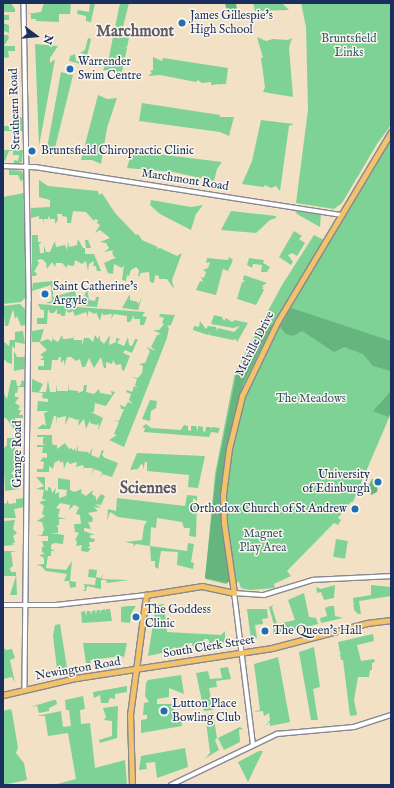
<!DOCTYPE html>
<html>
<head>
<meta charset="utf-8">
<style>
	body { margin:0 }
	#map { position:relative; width:394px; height:788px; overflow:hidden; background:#f3e1c6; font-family:"IM FELL English",serif }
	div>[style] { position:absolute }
	.green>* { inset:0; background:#7ed295; transform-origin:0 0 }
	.forest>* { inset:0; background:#66b47e }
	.roads { filter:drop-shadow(1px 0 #878892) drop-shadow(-1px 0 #878892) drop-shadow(0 1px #878892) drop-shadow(0 -1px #878892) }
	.tertiary>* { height:3.5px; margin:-1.75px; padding:0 1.75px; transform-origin:1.75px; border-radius:1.75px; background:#fff }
	.primary>* { height:4.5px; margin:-2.25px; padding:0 2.25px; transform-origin:2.25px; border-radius:2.25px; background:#f2c36a }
	.dots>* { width:11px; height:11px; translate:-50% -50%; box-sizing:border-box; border:2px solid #fbf7ec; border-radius:50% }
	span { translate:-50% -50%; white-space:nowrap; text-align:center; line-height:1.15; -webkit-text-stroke:3px #fbf7ec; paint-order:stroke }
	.poi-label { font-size:12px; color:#1b2f5e }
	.left { translate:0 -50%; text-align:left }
	.right { translate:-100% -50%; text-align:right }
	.park-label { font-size:12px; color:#34586c }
	.street-label { font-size:12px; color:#1b2f5e }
	.district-label { font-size:16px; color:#615a69; font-weight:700 }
	.frame { position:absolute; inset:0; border:4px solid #1b2f5e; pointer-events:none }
	.north { position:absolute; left:16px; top:16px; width:40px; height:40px; -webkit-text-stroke:3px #fbf7ec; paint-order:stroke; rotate:106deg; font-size:11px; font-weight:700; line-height:16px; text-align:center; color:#1b2f5e }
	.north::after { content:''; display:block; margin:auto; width:14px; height:18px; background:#1b2f5e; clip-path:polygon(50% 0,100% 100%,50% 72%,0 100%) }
</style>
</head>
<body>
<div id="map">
	<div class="green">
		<i style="clip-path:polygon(3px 3px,11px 3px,15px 9px,15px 12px,4px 12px,4px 15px,9px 15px,9px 20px,3px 20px)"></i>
		<i style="clip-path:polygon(44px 3px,71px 3px,70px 14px,59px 14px,59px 22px,36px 21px,36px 19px,31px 19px,31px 14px,27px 14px,41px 12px)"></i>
		<i style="clip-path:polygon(90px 3px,95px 3px,91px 22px,86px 21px,86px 16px,77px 14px,78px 10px,89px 12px)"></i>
		<i style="clip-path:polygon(120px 3px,129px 3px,122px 31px,130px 34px,127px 47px,125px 47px,127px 48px,122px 72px,103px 70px,109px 57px)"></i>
		<i style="clip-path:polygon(253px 3px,282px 3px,289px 10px,255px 11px)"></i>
		<i style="clip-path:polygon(301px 3px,391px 3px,391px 125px,377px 144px,342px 203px,334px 209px,296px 203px,308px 110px,306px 27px)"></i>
		<i style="clip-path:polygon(3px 23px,9px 25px,9px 33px,4px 31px,4px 35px,8px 35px,9px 38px,4px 46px,15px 46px,15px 51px,8px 51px,9px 57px,7px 58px,3px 57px)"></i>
		<i style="clip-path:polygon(257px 37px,266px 41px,273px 39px,288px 40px,292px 38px,289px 48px,293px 97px,263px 92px,265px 87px,261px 58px,263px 58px)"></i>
		<i style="clip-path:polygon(88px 38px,91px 39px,85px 65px,69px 61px,70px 56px,75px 54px,76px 61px,82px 62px,85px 54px,80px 53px,85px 50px)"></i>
		<i style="clip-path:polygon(35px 44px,58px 46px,50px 58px,50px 63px,55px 59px,39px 146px)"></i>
		<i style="clip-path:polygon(153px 57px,162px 61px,163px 58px,228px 68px,226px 84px,221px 84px,221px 86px,220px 84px,211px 85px,211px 82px,202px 83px,198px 80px,196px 82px,160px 75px,148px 76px,152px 73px,150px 71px,153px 70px)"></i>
		<i style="clip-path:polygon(61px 72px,73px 75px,53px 156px,46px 154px)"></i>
		<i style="clip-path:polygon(98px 95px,107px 99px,117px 98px,107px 128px,101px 164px,92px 160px,81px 160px)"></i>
		<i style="clip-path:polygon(142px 103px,220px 115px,220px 117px,234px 117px,229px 136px,220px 132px,139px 121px)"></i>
		<i style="clip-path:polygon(17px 115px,22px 118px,23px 131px,3px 131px,3px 126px,9px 126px,9px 130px,16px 130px)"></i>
		<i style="clip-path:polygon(261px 120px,294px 124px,289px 126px,280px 191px,276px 186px,271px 188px,265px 185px,264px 187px,242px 184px,252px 161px)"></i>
		<i style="clip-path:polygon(391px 137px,391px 413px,353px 502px,351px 502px,338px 518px,341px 520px,338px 525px,334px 523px,287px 571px,291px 576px,274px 584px,275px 588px,250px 590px,241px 588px,239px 582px,230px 581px,226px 584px,205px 579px,215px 474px,235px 372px,282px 285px,314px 235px,328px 242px)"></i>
		<i style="clip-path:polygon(133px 148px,141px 152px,222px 162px,217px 169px,214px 181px,173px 172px,127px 168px)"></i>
		<i style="clip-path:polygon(3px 150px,23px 150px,22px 162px,14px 164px,14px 160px,18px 161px,19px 155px,13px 155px,13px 151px,9px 151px,5px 161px,3px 160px)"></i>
		<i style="clip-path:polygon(9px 170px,22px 171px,24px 178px,21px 182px,18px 175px,9px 175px)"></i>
		<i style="clip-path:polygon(39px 180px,48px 186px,98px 191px,99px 195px,102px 193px,115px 213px,136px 235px,138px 234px,142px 240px,158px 247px,156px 249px,160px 248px,177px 256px,182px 253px,172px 280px,174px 289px,167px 279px,159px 279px,159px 276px,155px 275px,154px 283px,150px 282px,149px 272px,141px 273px,138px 278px,139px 270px,136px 267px,131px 270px,129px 276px,127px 275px,126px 281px,122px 280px,124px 265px,122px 268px,114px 264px,113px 274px,108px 273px,104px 263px,117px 257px,114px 257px,112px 252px,114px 250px,104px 252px,109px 248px,106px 243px,100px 242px,110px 238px,100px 230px,95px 233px,100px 225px,97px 223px,98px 220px,95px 219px,94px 221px,86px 212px,73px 211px,71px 223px,67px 223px,67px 217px,62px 216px,62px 214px,57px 214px,58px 220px,55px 224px,55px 219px,50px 219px,49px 215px,48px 219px,44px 219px,44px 224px,43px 219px,39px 219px,39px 216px,31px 218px,31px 208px,50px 207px,50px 200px,39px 197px)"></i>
		<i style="clip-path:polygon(24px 193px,26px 297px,21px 302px,3px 304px,3px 197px)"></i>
		<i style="clip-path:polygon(151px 200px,191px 207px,203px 205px,196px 214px,191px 230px,160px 214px,150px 205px)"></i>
		<i style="clip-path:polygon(231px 211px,276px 216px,276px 218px,270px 220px,256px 233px,221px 230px)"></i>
		<i style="clip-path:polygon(295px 211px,321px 214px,320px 227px,297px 214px)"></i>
		<i style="clip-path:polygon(294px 231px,302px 236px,299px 239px,305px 243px,297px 256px,292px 253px,288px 255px,293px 262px,291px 265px,279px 257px)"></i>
		<i style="clip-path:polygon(32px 235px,38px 235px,38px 242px,42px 242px,39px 244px,40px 253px,44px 253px,44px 245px,46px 252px,50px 252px,55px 241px,56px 247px,65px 245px,67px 250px,68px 241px,69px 247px,77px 245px,78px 239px,83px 248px,86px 248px,85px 240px,88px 240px,91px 248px,85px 248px,85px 254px,94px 254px,101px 271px,97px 271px,96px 266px,93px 266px,94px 261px,89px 264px,88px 271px,86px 261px,82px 264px,75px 260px,74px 266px,67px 265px,67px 268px,62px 263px,56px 263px,55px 267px,52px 262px,47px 269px,46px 263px,42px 259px,37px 260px,39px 263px,34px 272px,37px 273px,36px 276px,32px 276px)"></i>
		<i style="clip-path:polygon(229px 257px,233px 260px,228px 271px,223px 269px,216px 295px,196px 290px,200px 281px,203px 282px,201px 277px,204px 278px,206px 272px,203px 270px,208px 268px,210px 262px,206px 263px,207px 258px,228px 260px)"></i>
		<i style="clip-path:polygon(249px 258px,264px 260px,263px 263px,270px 267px,267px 272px,261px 272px,262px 265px,253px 264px,252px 268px,247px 265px)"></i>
		<i style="clip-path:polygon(244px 275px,267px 283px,262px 286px,264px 288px,262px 288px,264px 290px,256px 305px,237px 299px,242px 282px,245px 283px,243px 281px,246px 280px,243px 280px)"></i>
		<i style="clip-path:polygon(53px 281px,53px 297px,74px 291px,74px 286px,76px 296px,84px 297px,87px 288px,89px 300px,95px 301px,96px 297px,99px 297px,97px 307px,46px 303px,52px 301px,51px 285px,32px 291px,33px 283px)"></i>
		<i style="clip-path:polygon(130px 294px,130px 300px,138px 302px,138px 305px,142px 297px,138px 310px,122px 308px)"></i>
		<i style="clip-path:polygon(20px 304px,25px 309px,25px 325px,21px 326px,17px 316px,15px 319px,13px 309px,8px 326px,5px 326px,3px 306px)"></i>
		<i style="clip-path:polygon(38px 304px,145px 312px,142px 316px,147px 317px,144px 325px,140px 325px,140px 319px,134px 319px,134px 315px,130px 322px,127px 322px,127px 316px,114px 314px,111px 319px,112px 314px,103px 315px,102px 312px,100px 321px,96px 312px,95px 314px,88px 311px,88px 317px,86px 312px,75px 316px,73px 311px,69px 313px,66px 310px,65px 316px,61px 316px,61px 314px,57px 314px,57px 309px,54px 313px,50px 313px,48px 309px,47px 324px,37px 324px,37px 318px,44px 318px,44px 310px,41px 310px)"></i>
		<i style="clip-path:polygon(160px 314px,175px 315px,171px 325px,167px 326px,169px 328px,167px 338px,124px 447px,109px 440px,117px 435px,114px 434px,119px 422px,114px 420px,119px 421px,124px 409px,121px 409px,120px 405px,125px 407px,128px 402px,133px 404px,129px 400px,131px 394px,126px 392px,127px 390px,132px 392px,134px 386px,138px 388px,135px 385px,137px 379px,132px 377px,138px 378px,142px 373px,143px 366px,139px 364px,145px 363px,150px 351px,146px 347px,156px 351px,151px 347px,157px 335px,161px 334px,153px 330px,159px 330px,164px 324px,162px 323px,164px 318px,159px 316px)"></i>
		<i style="clip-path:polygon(214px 315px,222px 317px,224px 321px,226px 318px,232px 322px,235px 320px,248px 323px,237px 342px,236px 339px,233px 340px,209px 335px,210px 332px,208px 335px,193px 330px,194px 326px,199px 327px,200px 321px,206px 329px,208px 326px,216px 327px,217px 331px,218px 328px,234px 332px,240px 326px,233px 328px,211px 324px)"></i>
		<i style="clip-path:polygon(44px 329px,40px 342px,48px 339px,52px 342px,53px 335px,53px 339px,58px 342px,62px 335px,63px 339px,66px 339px,73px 338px,73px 334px,74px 340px,82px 340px,82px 346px,84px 338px,89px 338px,93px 342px,95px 335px,98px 339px,100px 335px,100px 340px,104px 344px,110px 335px,109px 345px,116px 342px,116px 338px,120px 339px,117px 343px,124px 346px,128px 337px,129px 345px,132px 346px,135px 339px,138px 339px,132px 353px,125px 350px,123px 353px,130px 356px,124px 371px,122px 370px,121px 364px,116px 365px,113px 360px,112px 364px,106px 362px,106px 368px,104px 368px,101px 357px,94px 368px,89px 358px,85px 367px,82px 367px,80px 359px,76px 361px,71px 357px,67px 357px,64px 366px,64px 360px,61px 363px,61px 357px,59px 357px,58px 360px,52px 360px,51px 370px,38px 370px,38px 366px,44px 366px,44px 360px,40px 360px,44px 357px,40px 355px,47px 350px,39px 342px,32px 342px,32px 331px)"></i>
		<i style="clip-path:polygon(23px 331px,25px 344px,15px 342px,15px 349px,12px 346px,12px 364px,6px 362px,6px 359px,3px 362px,3px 341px,9px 346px,10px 340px,15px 340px,15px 332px)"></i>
		<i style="clip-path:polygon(14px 351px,17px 357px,25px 357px,24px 369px,14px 371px)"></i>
		<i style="clip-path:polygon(32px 379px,43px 384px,39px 392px,46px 392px,48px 380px,50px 392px,56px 392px,56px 384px,57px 391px,68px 391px,69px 384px,69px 390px,78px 391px,78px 393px,83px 391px,84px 385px,87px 385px,86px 392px,94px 394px,99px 389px,100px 393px,112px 395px,111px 391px,115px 392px,106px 406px,95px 403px,94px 412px,91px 412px,103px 418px,98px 431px,99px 423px,97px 425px,90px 423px,90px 420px,86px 429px,84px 419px,78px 426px,79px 419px,77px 420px,69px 417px,65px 425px,66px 416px,58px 418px,57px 416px,57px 424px,56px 416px,54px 416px,50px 429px,37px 429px,43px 424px,46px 426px,44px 413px,49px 411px,37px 411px,38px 401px,48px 402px,48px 399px,42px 398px,43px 393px,32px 392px)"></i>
		<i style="clip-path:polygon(11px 380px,16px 380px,17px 386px,20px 386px,22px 380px,25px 382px,25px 387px,18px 387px,17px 393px,15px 393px,15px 397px,19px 397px,15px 403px,20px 406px,18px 410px,21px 410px,19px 415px,23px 415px,23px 418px,15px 418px,17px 429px,14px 429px,6px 418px,3px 418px,3px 423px,3px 392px,7px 399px)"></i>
		<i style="clip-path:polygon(150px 400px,157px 401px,156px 408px,151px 411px,150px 421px,142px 419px)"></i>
		<i style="clip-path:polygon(146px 424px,151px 428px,181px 430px,184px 425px,188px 426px,188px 430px,191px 431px,191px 426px,196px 426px,198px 431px,198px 426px,203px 427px,203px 431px,205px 432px,206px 427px,211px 427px,212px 430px,212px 427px,220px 428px,218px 433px,211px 432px,209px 437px,144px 432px,145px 428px,142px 427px)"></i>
		<i style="clip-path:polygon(37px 435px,52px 435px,52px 442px,53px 445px,57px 445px,57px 449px,65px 443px,69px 449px,72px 448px,73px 451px,75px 448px,76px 452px,78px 445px,78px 451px,88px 452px,89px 454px,93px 447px,91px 455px,99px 458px,102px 450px,104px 451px,102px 455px,105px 458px,118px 463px,112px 477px,102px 474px,100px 478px,102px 472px,94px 469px,92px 475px,93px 468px,84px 468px,83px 465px,76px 467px,77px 462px,70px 464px,67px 461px,64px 469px,63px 461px,61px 463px,59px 460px,55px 463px,55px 460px,53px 469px,49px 466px,49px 472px,37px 472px,37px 469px,43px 469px,44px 462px,40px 461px,43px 458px,41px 457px,47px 458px,47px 453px,42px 453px,43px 447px,37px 447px,37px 445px,46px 445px,43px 444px,43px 438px,46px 437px,37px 437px)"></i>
		<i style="clip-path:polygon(7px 438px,17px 438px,15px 442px,15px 450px,20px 449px,16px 457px,17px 461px,21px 462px,15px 463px,16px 469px,11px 473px,14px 476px,20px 476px,14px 479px,15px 485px,20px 489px,5px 491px,3px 449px,7px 445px)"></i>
		<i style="clip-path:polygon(137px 453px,205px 456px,198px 488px,188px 487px,189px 475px,147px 471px,147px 462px,145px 462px,143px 470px,143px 465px,141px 464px,138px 469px,130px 470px)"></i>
		<i style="clip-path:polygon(36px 477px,45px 477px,45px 490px,48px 491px,48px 487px,51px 488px,52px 493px,56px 488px,55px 494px,59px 492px,59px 498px,66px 496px,67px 490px,58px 489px,58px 478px,70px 480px,70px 490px,74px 492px,82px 489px,81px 493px,86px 496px,93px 490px,92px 494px,96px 497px,96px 501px,101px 494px,105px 496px,101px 505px,95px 504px,101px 508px,94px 507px,98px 511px,88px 513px,93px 518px,92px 522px,88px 522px,91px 529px,84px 528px,84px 531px,95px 535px,90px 535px,90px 538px,95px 539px,94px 542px,89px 542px,90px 546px,87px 548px,91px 548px,88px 552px,81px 551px,82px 545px,76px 546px,77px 541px,75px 540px,79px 533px,73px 531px,75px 531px,74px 524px,81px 524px,80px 515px,76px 514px,79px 507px,74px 505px,69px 510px,70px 505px,60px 503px,56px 508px,60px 509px,58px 517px,67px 519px,59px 519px,59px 525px,55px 526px,58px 527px,58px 533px,50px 533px,64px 535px,63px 544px,54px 543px,51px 545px,51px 549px,55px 551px,51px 551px,51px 556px,48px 556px,46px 568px,66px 570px,72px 561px,70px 581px,76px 582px,76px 587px,70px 588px,69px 581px,64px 581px,67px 574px,46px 571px,41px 566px,36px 565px,44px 564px,44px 558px,39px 555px,45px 554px,42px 552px,42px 547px,44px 547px,42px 541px,48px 541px,48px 536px,37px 536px,42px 535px,44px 529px,42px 522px,37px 521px,45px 516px,42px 514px,44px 506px,39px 502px,47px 500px,42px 499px,44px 490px,36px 489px,44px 486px)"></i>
		<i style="clip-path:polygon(187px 495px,197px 496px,197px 501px,193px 498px,193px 501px,197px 502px,196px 537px,189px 536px,190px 528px,184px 528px,182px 522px,157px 518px,156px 528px,151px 527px,150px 546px,136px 544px,133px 547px,134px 544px,125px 542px,142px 540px,144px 526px,147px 521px,118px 517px,110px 512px,107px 521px,108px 509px,116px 511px,117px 498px,185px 506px)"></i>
		<i style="clip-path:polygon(24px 498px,24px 507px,14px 509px,16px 518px,4px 518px,4px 521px,15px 520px,13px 529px,17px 533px,13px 536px,15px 542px,12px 544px,15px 545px,3px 546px,3px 504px,7px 503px,7px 499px,9px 504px,16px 503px,16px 499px)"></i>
		<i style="left:336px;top:539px;width:12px;height:18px;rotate:9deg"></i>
		<i style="clip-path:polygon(188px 543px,194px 544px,191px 562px,194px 563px,193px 569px,177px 565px,178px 552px,161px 551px,158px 569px,155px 567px,155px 561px,151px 561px,150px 546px,187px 551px)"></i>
		<i style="clip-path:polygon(3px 551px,17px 551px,11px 552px,13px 566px,10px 568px,11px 572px,16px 572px,17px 595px,10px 595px,16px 576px,3px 576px)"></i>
		<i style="clip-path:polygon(89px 569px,97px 570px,96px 577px,101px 578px,103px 573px,102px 579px,129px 580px,107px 583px,106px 580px,101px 580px,101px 589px,87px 586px,86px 591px,83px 591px,85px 589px,84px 584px,95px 585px,96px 578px,88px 577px)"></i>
		<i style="clip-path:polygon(335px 585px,334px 598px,324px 600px,321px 592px,317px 593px,316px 587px,321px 589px)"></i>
		<i style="clip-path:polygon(371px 585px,391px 587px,391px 596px,359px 601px,361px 614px,358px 614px,354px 610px,353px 598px,371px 595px)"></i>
		<i style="clip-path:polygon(304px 593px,309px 617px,316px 618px,318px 624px,273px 635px,274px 625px,269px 607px,274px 605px,272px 607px,277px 624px,295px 620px,288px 600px)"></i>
		<i style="clip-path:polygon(164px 604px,167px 632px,221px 635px,225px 631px,225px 643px,219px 642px,219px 638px,210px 644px,208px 639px,204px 639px,203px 645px,193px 647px,192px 643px,189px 643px,189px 647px,178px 649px,174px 647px,171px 651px,148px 656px,156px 605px)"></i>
		<i style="clip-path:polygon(128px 606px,136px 606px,132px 612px,130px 623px,121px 622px,121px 607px)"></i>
		<i style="clip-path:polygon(330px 606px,334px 606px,335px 616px,343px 618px,321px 623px,320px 618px,327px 616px,325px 608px)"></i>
		<i style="clip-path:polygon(105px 609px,105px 613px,106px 609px,110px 609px,112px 621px,82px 623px,81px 612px,85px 611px,86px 616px,87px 611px,90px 611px,91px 615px,92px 611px,95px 610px,96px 614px,97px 610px,100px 610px,101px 614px,101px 610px)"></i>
		<i style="clip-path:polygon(247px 609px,267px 609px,268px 618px,262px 619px,263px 624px,255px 625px,257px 638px,251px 640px)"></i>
		<i style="clip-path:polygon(60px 624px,67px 668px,57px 669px,53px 636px,55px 625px)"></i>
		<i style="clip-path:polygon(373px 634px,374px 641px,357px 645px,361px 661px,374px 659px,375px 662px,372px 663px,372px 670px,370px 670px,369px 677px,358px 677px,354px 700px,357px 715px,350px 716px,343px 660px,341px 660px,340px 654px,342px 653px,340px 653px,338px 642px)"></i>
		<i style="clip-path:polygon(110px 643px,127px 643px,124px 658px,122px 656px,90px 660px,91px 663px,86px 663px,83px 643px)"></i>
		<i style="clip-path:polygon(3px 647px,6px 650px,12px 649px,15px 658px,10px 660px,15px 683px,12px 677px,3px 679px)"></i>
		<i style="clip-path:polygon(314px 647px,320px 687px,313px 689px,318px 720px,311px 720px,299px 652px)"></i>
		<i style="clip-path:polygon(278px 657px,290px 722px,270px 726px,270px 722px,265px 726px,270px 720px,269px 713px,264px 716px,263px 711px,253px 712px,260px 710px,254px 664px)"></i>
		<i style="clip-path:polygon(228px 667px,231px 679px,216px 681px,217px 687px,209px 688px,213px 710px,204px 711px,196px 673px,208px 671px,210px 679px,222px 678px,220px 668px)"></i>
		<i style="clip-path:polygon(181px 675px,184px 694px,169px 688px,169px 697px,157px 699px,157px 704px,173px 704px,175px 719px,181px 718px,182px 726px,141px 733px,141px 720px,147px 719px,147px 715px,143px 715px,144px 703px,149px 702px,145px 696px,146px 683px,148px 680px)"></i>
		<i style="clip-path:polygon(127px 686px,127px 692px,115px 694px,115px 699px,110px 698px,108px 703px,101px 703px,100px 695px,94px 698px,93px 692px)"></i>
		<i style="clip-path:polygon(83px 696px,85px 709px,80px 710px,81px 724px,90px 723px,95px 768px,125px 760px,127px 785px,57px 784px,76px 779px,68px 733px,48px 736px,45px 716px,37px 716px,61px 711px,63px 727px,71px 726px,69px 710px,66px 710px,65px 700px)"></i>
		<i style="clip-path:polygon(54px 700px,56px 700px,57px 704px,49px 708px,49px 711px,39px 713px,37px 706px,30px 707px)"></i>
		<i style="clip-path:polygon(9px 703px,12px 712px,18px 748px,16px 753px,24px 763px,27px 780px,3px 785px,3px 711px,11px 709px)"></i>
		<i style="clip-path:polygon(118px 706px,117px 738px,100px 743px,99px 740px,112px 736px,112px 721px,104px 720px,106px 717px,103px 708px)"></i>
		<i style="clip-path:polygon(213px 713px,217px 738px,215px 740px,219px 750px,204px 759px,210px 753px,205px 714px)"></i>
		<i style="clip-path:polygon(240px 727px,243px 729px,239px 730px,240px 742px,224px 750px,218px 738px)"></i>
		<i style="clip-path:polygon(185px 748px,188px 767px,157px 778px,155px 762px,146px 763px,147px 769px,139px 770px,141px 756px)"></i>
		<i style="clip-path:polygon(259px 751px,263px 751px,248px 782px,238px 762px)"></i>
	</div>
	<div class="forest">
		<i style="clip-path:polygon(225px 3px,236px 3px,238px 16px,228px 16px)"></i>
		<i style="clip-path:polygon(291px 308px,391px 341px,391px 371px,373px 366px,363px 354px,344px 347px,334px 352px,302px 331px,293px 336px,286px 334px,280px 327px)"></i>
		<i style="clip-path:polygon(264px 321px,272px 326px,243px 384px,228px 443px,221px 487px,221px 517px,230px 580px,227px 583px,205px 578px,216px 475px,237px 371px)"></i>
		<i style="clip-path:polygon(391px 391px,391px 412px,388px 417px,373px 411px)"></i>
		<i style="clip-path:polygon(372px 479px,379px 479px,377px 492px,371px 495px,368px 487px)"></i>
	</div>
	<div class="roads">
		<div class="tertiary">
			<i style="left:24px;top:3px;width:297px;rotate:89deg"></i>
			<i style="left:29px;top:300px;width:389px;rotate:90.6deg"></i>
			<i style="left:3px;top:166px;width:32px;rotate:2deg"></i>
			<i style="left:35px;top:167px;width:309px;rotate:8.9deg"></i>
			<i style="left:3px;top:605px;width:53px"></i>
			<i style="left:56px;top:605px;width:91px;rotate:-6.3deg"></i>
			<i style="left:253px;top:745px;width:153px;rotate:-97.1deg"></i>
			<i style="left:234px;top:593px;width:30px;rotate:4deg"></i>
			<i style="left:264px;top:595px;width:51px;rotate:-17deg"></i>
			<i style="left:313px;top:580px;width:78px;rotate:-2.9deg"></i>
			<i style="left:171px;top:785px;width:118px;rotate:-25.7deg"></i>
			<i style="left:277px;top:734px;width:77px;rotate:-5.2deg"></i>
			<i style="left:354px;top:727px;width:39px;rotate:-18deg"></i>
		</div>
		<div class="primary">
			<i style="left:3px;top:695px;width:75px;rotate:-13.1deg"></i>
			<i style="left:76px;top:678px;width:198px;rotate:-8.7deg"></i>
			<i style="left:272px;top:648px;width:98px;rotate:-14.7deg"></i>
			<i style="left:367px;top:623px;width:24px;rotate:-7deg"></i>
			<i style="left:132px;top:785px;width:70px;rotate:-91.6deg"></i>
			<i style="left:130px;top:715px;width:121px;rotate:-82.4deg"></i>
			<i style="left:146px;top:595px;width:57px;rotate:-9.1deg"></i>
			<i style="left:202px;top:586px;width:33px;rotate:12deg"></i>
			<i style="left:234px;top:593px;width:70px;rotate:-98.2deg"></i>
			<i style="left:224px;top:524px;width:29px;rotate:-92deg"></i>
			<i style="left:223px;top:495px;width:46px;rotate:-82.6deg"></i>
			<i style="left:229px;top:449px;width:55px;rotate:-76.2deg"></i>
			<i style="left:242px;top:396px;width:83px;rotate:-64.4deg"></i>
			<i style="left:278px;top:321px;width:220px;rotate:-59.1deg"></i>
		</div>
	</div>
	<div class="dots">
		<i style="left:182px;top:23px;background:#1f6fb2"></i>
		<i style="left:70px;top:69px;background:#1f6fb2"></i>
		<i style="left:32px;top:151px;background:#1f6fb2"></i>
		<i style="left:45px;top:294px;background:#1f6fb2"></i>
		<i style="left:378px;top:482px;background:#1f6fb2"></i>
		<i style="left:355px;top:509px;background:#1f6fb2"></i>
		<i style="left:136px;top:617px;background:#1f6fb2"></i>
		<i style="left:265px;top:631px;background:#1f6fb2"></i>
		<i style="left:164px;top:711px;background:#1f6fb2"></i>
	</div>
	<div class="poi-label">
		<span class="left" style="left:190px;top:23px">James Gillespie's<br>High School</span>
		<span class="left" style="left:78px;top:69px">Warrender<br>Swim Centre</span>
		<span class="left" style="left:41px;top:151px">Bruntsfield Chiropractic Clinic</span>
		<span class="left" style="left:53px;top:294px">Saint Catherine's<br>Argyle</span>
		<span class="right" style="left:370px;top:482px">University<br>of Edinburgh</span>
		<span class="right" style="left:347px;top:509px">Orthodox Church of St Andrew</span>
		<span class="left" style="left:145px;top:617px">The Goddess<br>Clinic</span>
		<span class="left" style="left:273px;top:631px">The Queen's Hall</span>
		<span class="left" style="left:172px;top:711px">Lutton Place<br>Bowling Club</span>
	</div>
	<div class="park-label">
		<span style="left:349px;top:46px">Bruntsfield<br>Links</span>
		<span style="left:311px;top:399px">The Meadows</span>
		<span style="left:263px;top:541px">Magnet<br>Play Area</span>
	</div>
	<div class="street-label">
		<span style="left:15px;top:109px;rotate:-92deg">Strathearn Road</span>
		<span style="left:185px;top:180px;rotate:9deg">Marchmont Road</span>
		<span style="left:255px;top:344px;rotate:-63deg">Melville Drive</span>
		<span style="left:18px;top:454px;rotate:-90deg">Grange Road</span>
		<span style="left:209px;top:647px;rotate:-9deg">South Clerk Street</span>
		<span style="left:78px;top:669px;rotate:-10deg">Newington Road</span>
	</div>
	<div class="district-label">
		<span style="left:135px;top:32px">Marchmont</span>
		<span style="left:148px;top:489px">Sciennes</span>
	</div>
	<div class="frame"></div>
	<div class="north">N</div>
</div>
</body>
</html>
